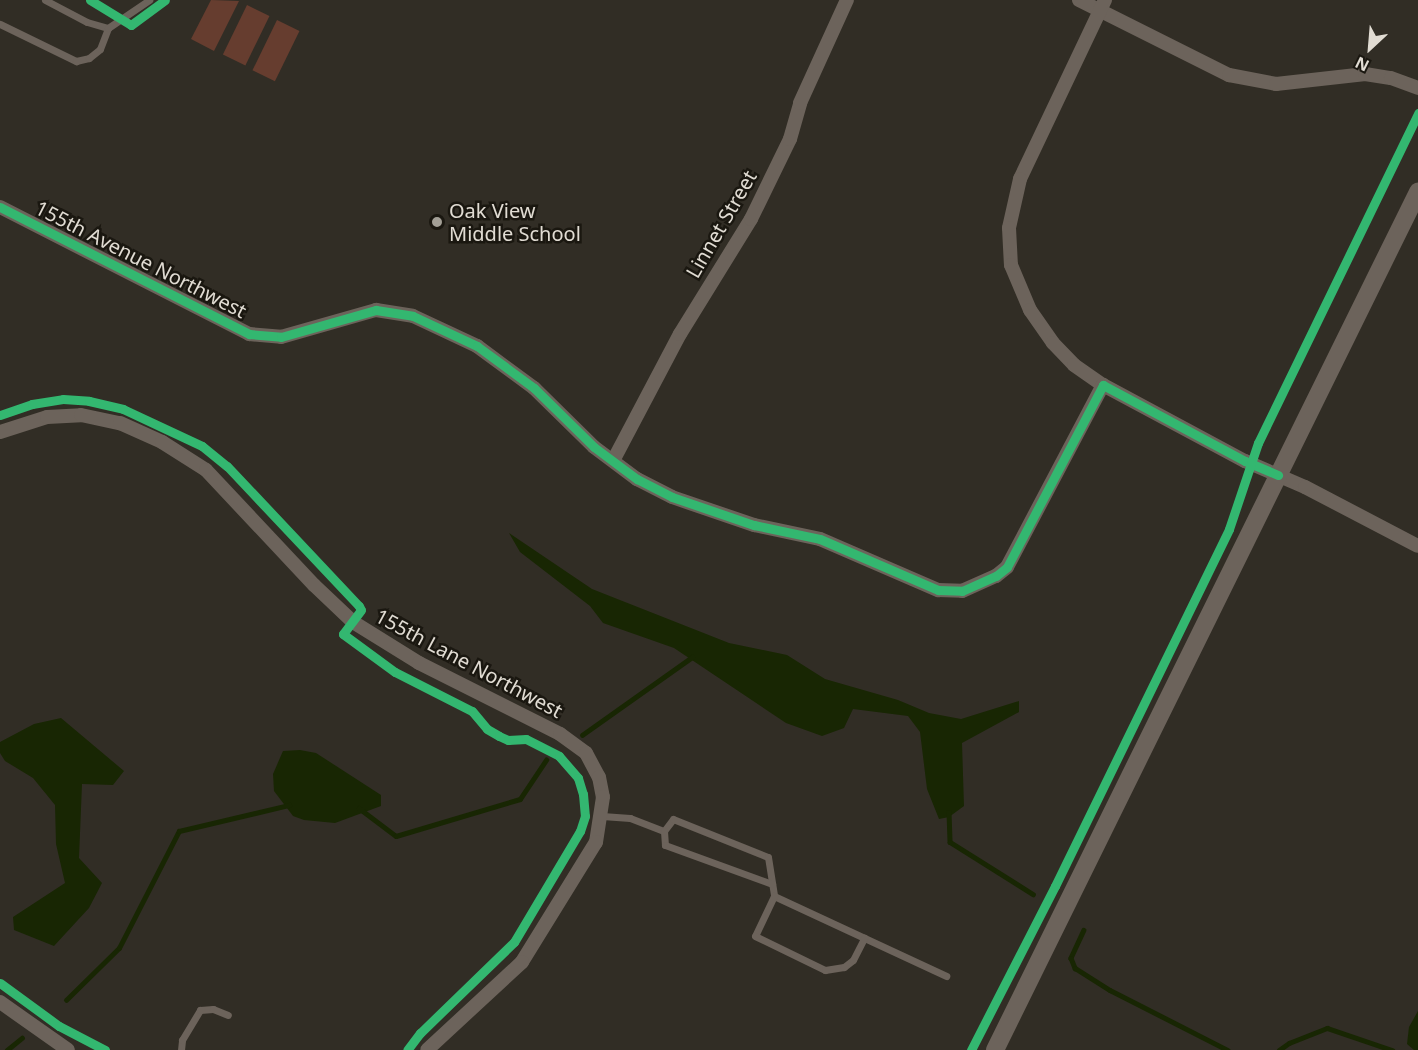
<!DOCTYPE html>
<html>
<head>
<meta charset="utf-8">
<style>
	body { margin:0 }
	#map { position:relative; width:1418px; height:1050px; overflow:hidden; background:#312d25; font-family:"Noto Sans",sans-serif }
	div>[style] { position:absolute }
	.green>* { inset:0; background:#663d2f; transform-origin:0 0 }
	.water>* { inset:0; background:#182603 }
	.stream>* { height:4.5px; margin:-2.25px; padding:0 2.25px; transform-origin:2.25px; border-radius:2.25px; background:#182603 }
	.service>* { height:7px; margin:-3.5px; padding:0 3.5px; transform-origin:3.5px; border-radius:3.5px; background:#6c635b }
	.minor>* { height:14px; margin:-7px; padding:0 7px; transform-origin:7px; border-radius:7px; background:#6c635b }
	.tertiary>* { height:18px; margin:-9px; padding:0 9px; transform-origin:9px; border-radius:9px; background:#6c635b }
	.cycleway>* { height:9px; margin:-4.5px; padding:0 4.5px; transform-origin:4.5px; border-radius:4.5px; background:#33b770 }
	.dots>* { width:16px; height:16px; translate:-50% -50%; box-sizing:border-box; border:3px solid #1a1710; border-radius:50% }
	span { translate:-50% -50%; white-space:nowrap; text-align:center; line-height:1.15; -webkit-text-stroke:5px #1a1710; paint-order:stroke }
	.poi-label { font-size:20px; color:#e1dcd3 }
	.left { translate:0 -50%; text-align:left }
	.street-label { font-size:20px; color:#e1dcd3 }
	.north { position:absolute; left:1340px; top:18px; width:60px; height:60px; -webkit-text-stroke:4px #1a1710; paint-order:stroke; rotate:206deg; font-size:16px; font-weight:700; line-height:24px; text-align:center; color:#e1dcd3 }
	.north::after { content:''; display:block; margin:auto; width:21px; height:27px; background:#e1dcd3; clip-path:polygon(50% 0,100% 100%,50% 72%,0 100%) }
</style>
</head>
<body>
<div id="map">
	<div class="green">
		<i style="clip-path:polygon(211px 0,239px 1px,214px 51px,191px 39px)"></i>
		<i style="left:247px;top:5px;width:25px;height:55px;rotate:26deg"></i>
		<i style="left:277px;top:20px;width:25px;height:56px;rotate:26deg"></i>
	</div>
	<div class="water">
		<i style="clip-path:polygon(509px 533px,592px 589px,729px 643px,787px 655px,825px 679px,898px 700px,929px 713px,961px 719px,1019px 701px,1019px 712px,962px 743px,964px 806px,949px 817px,939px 819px,927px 789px,920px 732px,908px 716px,853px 709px,844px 728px,822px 736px,786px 723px,674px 648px,603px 623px,590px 606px,520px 552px)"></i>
		<i style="clip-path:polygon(61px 718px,124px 771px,113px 785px,82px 784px,79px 858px,102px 883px,89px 908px,54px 946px,14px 930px,13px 917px,65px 883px,56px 844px,55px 805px,33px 778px,5px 761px,0 753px,0 742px,34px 724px)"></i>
		<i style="clip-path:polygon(300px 750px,316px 753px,381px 795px,381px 806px,335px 823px,304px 820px,293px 816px,274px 791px,273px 774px,283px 751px)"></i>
		<i style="clip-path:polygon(1418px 1011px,1418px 1050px,1414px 1050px,1407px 1044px,1409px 1027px)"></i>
	</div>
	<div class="stream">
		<i style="left:582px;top:735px;width:135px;rotate:-35.3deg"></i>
		<i style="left:359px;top:808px;width:46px;rotate:37.1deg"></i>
		<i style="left:396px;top:836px;width:129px;rotate:-16.6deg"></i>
		<i style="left:520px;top:799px;width:47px;rotate:-56.3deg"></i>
		<i style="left:949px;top:812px;width:30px;rotate:88deg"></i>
		<i style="left:950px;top:842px;width:98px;rotate:32.1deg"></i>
		<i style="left:1084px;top:930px;width:31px;rotate:115deg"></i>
		<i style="left:1071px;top:958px;width:11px;rotate:68deg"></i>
		<i style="left:1075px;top:968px;width:41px;rotate:32.2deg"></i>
		<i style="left:1110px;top:990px;width:132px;rotate:27deg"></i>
		<i style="left:66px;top:1000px;width:74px;rotate:-44.5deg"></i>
		<i style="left:119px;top:948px;width:131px;rotate:-62.9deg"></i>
		<i style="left:179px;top:831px;width:113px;rotate:-13.3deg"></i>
		<i style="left:7px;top:1050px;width:19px;rotate:-39deg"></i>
		<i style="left:1279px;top:1050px;width:12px;rotate:-35deg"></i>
		<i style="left:1289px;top:1043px;width:41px;rotate:-21.5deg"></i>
		<i style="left:1327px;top:1028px;width:69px;rotate:18.7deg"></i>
	</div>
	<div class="service">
		<i style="left:45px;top:0;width:47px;rotate:27.6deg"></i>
		<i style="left:87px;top:22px;width:22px;rotate:16deg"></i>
		<i style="left:0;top:24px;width:85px;rotate:26deg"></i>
		<i style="left:76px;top:61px;width:13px;rotate:-13deg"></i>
		<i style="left:89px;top:58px;width:14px;rotate:-39deg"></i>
		<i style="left:100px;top:49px;width:22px;rotate:-69deg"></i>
		<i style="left:108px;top:28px;width:50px;rotate:-34.3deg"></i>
		<i style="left:602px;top:816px;width:28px;rotate:4deg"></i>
		<i style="left:630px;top:818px;width:36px;rotate:21deg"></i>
		<i style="left:664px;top:831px;width:15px;rotate:-53deg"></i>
		<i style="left:673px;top:819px;width:102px;rotate:21.8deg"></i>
		<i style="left:768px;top:857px;width:39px;rotate:81deg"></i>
		<i style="left:774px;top:896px;width:190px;rotate:24.9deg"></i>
		<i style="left:664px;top:831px;width:14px;rotate:86deg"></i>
		<i style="left:665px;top:845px;width:114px;rotate:20deg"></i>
		<i style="left:774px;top:896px;width:44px;rotate:115.4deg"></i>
		<i style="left:755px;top:936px;width:78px;rotate:25.9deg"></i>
		<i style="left:825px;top:970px;width:19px;rotate:-9deg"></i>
		<i style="left:844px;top:967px;width:11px;rotate:-38deg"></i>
		<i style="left:853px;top:960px;width:25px;rotate:-63deg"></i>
		<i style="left:181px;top:1050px;width:10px;rotate:-84deg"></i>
		<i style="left:182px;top:1040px;width:35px;rotate:-59deg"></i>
		<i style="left:200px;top:1010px;width:13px;rotate:-4deg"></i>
		<i style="left:213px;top:1009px;width:16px;rotate:22deg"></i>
	</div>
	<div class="minor">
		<i style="left:1079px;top:0;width:168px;rotate:26.6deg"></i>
		<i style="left:1229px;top:75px;width:48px;rotate:10.8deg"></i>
		<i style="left:1276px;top:84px;width:90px;rotate:-6.4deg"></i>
		<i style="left:1365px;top:74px;width:26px;rotate:9deg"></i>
		<i style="left:1391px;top:78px;width:29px;rotate:20deg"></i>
		<i style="left:1105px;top:0;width:198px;rotate:115.4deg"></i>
		<i style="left:1020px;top:179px;width:50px;rotate:102.7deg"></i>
		<i style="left:1009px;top:228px;width:37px;rotate:87deg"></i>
		<i style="left:1011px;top:265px;width:49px;rotate:67.1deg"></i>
		<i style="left:1030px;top:310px;width:40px;rotate:55.1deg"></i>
		<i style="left:1053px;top:343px;width:30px;rotate:46deg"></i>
		<i style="left:1074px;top:365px;width:35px;rotate:35deg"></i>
		<i style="left:1103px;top:385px;width:161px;rotate:28.2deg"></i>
		<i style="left:1245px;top:461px;width:65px;rotate:23.4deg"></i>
		<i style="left:1305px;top:487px;width:127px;rotate:27.6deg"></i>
		<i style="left:0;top:207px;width:280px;rotate:27deg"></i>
		<i style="left:249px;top:334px;width:32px;rotate:5deg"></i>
		<i style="left:281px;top:337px;width:99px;rotate:-15.9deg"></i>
		<i style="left:376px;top:310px;width:37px;rotate:9deg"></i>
		<i style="left:413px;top:316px;width:71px;rotate:25.1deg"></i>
		<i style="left:477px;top:346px;width:71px;rotate:36.4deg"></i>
		<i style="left:534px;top:388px;width:84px;rotate:44.5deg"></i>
		<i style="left:594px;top:447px;width:54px;rotate:36.7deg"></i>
		<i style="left:637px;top:479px;width:39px;rotate:27deg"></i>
		<i style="left:672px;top:497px;width:87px;rotate:18.9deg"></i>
		<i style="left:754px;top:525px;width:67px;rotate:12deg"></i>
		<i style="left:820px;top:539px;width:129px;rotate:23.4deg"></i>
		<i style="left:938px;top:590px;width:24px;rotate:2deg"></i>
		<i style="left:962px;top:591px;width:37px;rotate:-24deg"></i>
		<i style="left:996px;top:576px;width:14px;rotate:-39deg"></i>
		<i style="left:1007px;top:567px;width:206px;rotate:-62.2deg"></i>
		<i style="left:0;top:432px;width:49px;rotate:-17.7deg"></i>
		<i style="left:47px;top:417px;width:34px;rotate:-3deg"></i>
		<i style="left:81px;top:415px;width:40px;rotate:12deg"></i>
		<i style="left:120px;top:423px;width:46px;rotate:24.3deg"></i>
		<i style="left:162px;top:442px;width:52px;rotate:32.5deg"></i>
		<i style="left:206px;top:470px;width:158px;rotate:46.8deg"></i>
		<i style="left:314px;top:585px;width:54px;rotate:43.5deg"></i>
		<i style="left:353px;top:622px;width:78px;rotate:31.8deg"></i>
		<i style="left:419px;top:663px;width:158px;rotate:26.7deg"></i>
		<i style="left:560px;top:734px;width:32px;rotate:36deg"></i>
		<i style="left:586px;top:753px;width:27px;rotate:62deg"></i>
		<i style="left:599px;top:777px;width:20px;rotate:79deg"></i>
		<i style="left:603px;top:797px;width:46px;rotate:98.8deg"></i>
		<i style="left:596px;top:842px;width:141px;rotate:121.7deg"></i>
		<i style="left:522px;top:962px;width:129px;rotate:137.2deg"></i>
		<i style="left:614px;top:459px;width:141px;rotate:-62.2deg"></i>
		<i style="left:680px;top:334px;width:135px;rotate:-58.3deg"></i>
		<i style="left:751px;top:219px;width:89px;rotate:-64deg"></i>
		<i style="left:790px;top:139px;width:37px;rotate:-74deg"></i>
		<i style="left:800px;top:103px;width:113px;rotate:-65.5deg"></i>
		<i style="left:0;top:1002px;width:83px;rotate:35.2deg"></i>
	</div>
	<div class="tertiary">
		<i style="left:995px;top:1050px;width:957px;rotate:-63.76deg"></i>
	</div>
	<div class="cycleway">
		<i style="left:90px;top:0;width:48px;rotate:31.4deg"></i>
		<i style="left:131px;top:25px;width:42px;rotate:-36.3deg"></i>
		<i style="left:0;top:207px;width:280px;rotate:27deg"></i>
		<i style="left:249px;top:334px;width:32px;rotate:5deg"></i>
		<i style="left:281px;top:337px;width:99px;rotate:-15.9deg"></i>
		<i style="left:376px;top:310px;width:37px;rotate:9deg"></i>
		<i style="left:413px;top:316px;width:71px;rotate:25.1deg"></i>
		<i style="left:477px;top:346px;width:71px;rotate:36.4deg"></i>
		<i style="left:534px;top:388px;width:84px;rotate:44.5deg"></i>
		<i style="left:594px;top:447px;width:54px;rotate:36.7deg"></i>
		<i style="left:637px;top:479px;width:39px;rotate:27deg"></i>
		<i style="left:672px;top:497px;width:87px;rotate:18.9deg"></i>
		<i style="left:754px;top:525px;width:67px;rotate:12deg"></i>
		<i style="left:820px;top:539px;width:129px;rotate:23.4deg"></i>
		<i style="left:938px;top:590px;width:24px;rotate:2deg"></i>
		<i style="left:962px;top:591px;width:37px;rotate:-24deg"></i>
		<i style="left:996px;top:576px;width:14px;rotate:-39deg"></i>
		<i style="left:1007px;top:567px;width:206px;rotate:-62.2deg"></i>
		<i style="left:1103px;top:385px;width:161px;rotate:28.2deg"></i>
		<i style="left:1245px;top:461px;width:36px;rotate:23deg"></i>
		<i style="left:0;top:415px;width:34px;rotate:-19deg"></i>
		<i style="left:32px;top:404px;width:31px;rotate:-9deg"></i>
		<i style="left:63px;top:399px;width:26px;rotate:4deg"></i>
		<i style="left:89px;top:401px;width:35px;rotate:13deg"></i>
		<i style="left:123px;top:409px;width:87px;rotate:25.1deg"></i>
		<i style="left:202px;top:446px;width:32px;rotate:39deg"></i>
		<i style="left:227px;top:466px;width:192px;rotate:46.7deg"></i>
		<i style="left:359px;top:606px;width:4px;rotate:63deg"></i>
		<i style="left:361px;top:610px;width:30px;rotate:127deg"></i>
		<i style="left:343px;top:634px;width:64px;rotate:36.2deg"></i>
		<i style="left:395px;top:672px;width:86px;rotate:26.9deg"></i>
		<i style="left:472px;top:711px;width:23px;rotate:50deg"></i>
		<i style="left:487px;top:729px;width:14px;rotate:30deg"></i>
		<i style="left:499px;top:736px;width:10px;rotate:24deg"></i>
		<i style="left:508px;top:740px;width:18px;rotate:-3deg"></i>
		<i style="left:526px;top:739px;width:37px;rotate:27deg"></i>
		<i style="left:559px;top:756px;width:29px;rotate:49deg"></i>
		<i style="left:578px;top:778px;width:17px;rotate:73deg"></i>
		<i style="left:583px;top:794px;width:22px;rotate:85deg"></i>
		<i style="left:585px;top:816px;width:16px;rotate:108deg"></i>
		<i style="left:580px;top:831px;width:129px;rotate:120.7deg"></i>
		<i style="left:514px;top:942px;width:131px;rotate:135.9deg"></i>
		<i style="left:420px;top:1033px;width:21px;rotate:127deg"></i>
		<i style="left:0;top:983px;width:73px;rotate:36.1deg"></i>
		<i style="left:59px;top:1026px;width:52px;rotate:27.6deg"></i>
		<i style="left:971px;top:1050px;width:184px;rotate:-62.9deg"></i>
		<i style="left:1055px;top:886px;width:397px;rotate:-64deg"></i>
		<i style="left:1229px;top:529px;width:91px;rotate:-71.4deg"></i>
		<i style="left:1258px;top:443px;width:367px;rotate:-64.1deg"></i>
	</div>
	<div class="dots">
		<i style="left:437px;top:222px;background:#a39f96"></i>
	</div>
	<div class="poi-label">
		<span class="left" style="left:449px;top:222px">Oak View<br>Middle School</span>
	</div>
	<div class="street-label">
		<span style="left:721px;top:224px;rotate:-60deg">Linnet Street</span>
		<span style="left:141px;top:259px;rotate:27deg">155th Avenue Northwest</span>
		<span style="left:469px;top:663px;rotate:28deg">155th Lane Northwest</span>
	</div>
	<div class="north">N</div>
</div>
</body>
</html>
